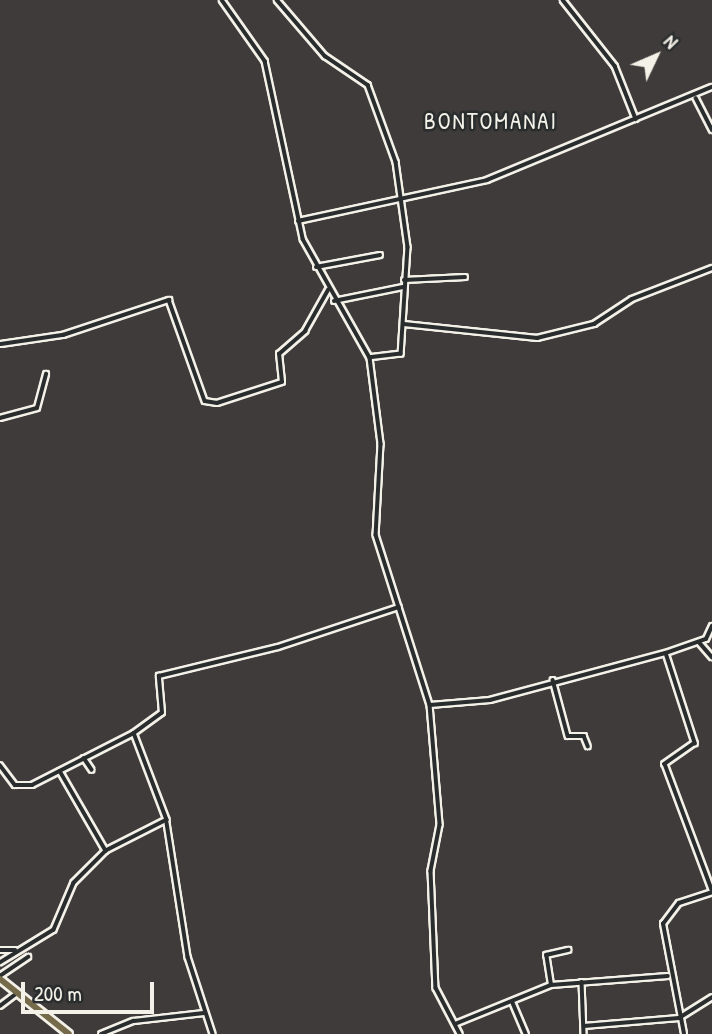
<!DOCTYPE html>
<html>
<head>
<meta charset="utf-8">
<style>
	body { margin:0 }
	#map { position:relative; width:712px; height:1034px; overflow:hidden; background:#3e3b3a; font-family:"Patrick Hand",sans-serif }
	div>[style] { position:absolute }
	.roads { filter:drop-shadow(2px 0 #f4f1e8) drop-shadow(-2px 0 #f4f1e8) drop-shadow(0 2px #f4f1e8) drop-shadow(0 -2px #f4f1e8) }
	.street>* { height:3.5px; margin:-1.75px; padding:0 1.75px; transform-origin:1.75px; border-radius:1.75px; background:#2a2d2e }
	.primary>* { height:6px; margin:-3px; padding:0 3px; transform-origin:3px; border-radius:3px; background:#756b4b }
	span { translate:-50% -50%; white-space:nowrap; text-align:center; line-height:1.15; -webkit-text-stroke:5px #2a2d2e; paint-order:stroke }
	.quarter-label { font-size:23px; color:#f4f1e8; letter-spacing:2px }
	.north { position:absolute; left:621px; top:21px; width:70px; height:70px; -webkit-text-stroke:5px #2a2d2e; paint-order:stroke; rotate:46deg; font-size:19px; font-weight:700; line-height:28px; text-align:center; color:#f4f1e8 }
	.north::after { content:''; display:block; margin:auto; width:24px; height:32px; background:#f4f1e8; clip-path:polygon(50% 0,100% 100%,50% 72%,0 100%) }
	.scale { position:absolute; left:21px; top:982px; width:133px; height:32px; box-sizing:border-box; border:4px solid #f4f1e8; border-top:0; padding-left:9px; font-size:21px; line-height:24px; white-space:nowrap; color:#f4f1e8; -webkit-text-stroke:5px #2a2d2e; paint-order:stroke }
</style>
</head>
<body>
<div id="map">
	<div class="roads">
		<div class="street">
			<i style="left:222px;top:0;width:75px;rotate:54.8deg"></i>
			<i style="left:265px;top:61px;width:182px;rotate:77.9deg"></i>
			<i style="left:303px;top:239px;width:137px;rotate:60.6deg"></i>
			<i style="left:370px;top:358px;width:87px;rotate:82.7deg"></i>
			<i style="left:381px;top:444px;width:91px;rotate:93.1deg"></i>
			<i style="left:376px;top:535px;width:178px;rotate:72.4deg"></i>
			<i style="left:430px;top:705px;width:120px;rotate:85.2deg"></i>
			<i style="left:440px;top:825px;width:47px;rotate:101.1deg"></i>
			<i style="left:431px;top:871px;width:117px;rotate:87.6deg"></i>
			<i style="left:436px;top:988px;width:52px;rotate:62.4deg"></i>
			<i style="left:277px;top:0;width:74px;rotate:49.4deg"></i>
			<i style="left:325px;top:56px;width:52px;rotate:34deg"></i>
			<i style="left:368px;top:85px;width:82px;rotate:70deg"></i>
			<i style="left:396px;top:162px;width:86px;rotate:82deg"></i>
			<i style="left:408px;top:247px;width:107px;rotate:93.7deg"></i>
			<i style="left:401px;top:354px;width:31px;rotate:173deg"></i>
			<i style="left:563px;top:0;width:84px;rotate:51.8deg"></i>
			<i style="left:615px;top:66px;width:57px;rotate:68.4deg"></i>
			<i style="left:696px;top:98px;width:36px;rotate:63deg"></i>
			<i style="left:298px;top:221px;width:193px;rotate:-12.2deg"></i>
			<i style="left:487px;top:180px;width:243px;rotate:-22.5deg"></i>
			<i style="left:316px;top:267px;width:65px;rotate:-10.6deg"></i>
			<i style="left:404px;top:280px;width:61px;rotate:-2.8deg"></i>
			<i style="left:334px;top:301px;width:70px;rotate:-11.5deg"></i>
			<i style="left:404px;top:324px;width:134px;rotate:6deg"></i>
			<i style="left:537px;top:338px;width:59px;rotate:-13.8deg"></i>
			<i style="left:594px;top:324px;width:45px;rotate:-33.3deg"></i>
			<i style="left:632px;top:299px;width:86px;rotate:-21.2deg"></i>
			<i style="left:1px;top:344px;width:63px;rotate:-8.3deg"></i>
			<i style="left:63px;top:335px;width:112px;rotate:-18.3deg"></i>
			<i style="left:169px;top:300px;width:107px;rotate:70.4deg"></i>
			<i style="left:205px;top:401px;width:12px;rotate:9deg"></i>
			<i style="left:217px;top:403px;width:68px;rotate:-17.9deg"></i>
			<i style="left:282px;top:382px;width:28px;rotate:-96deg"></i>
			<i style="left:279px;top:354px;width:35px;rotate:-41deg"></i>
			<i style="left:305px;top:331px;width:47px;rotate:-60.7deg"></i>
			<i style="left:0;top:418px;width:38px;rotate:-15deg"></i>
			<i style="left:37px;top:408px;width:35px;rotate:-75deg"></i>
			<i style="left:699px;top:642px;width:20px;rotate:49deg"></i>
			<i style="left:666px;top:653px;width:42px;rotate:-19.3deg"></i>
			<i style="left:706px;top:639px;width:14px;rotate:-65deg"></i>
			<i style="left:553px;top:680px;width:58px;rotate:75deg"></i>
			<i style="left:568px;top:736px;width:16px"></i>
			<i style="left:584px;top:736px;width:11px;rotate:68deg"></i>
			<i style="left:430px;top:705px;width:60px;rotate:-4.8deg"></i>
			<i style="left:490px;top:700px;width:182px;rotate:-15deg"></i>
			<i style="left:666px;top:653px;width:95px;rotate:72.1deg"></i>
			<i style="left:695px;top:743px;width:37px;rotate:145deg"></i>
			<i style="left:665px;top:764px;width:134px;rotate:69.5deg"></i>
			<i style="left:134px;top:733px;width:34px;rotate:-36deg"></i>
			<i style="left:162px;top:713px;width:37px;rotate:-95deg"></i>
			<i style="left:159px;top:676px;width:122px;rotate:-13.7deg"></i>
			<i style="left:278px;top:647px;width:127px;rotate:-18.3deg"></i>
			<i style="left:84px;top:758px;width:14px;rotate:56deg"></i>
			<i style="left:0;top:765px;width:25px;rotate:53deg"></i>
			<i style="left:15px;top:785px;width:17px"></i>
			<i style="left:32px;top:785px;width:114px;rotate:-27deg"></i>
			<i style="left:134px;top:733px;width:93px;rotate:69.2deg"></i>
			<i style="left:167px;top:820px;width:68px;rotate:153.1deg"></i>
			<i style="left:106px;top:851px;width:45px;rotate:135deg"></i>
			<i style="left:74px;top:883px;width:51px;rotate:113.1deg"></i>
			<i style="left:54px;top:930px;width:63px;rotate:148.6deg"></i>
			<i style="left:60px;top:771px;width:92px;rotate:60.1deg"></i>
			<i style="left:167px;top:823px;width:136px;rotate:81.1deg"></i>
			<i style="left:188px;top:957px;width:81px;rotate:72deg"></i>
			<i style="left:0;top:950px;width:15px"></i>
			<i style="left:0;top:976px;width:34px;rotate:-34deg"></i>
			<i style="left:582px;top:982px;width:52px;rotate:87.8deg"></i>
			<i style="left:551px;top:985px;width:30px;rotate:-99deg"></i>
			<i style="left:546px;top:955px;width:23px;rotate:-13deg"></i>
			<i style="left:513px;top:1003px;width:34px;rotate:67deg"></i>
			<i style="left:0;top:1006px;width:21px;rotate:-37deg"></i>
			<i style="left:455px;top:1024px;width:104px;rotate:-22.1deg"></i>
			<i style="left:551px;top:985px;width:117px;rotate:-4.4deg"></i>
			<i style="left:584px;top:1026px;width:95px;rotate:-4.8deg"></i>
			<i style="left:679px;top:1018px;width:39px;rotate:-32deg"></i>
			<i style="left:101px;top:1034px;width:35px;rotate:-22deg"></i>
			<i style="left:134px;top:1021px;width:70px;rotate:-6.5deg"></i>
			<i style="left:684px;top:1034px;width:112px;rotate:-100.8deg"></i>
			<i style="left:663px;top:924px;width:26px;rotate:-53deg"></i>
			<i style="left:679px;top:903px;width:35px;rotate:-18deg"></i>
		</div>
		<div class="primary">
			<i style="left:0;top:979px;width:88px;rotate:38.6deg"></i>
		</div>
	</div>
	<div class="quarter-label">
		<span style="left:491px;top:121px">BONTOMANAI</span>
	</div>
	<div class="north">N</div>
	<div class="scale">200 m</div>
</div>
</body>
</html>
